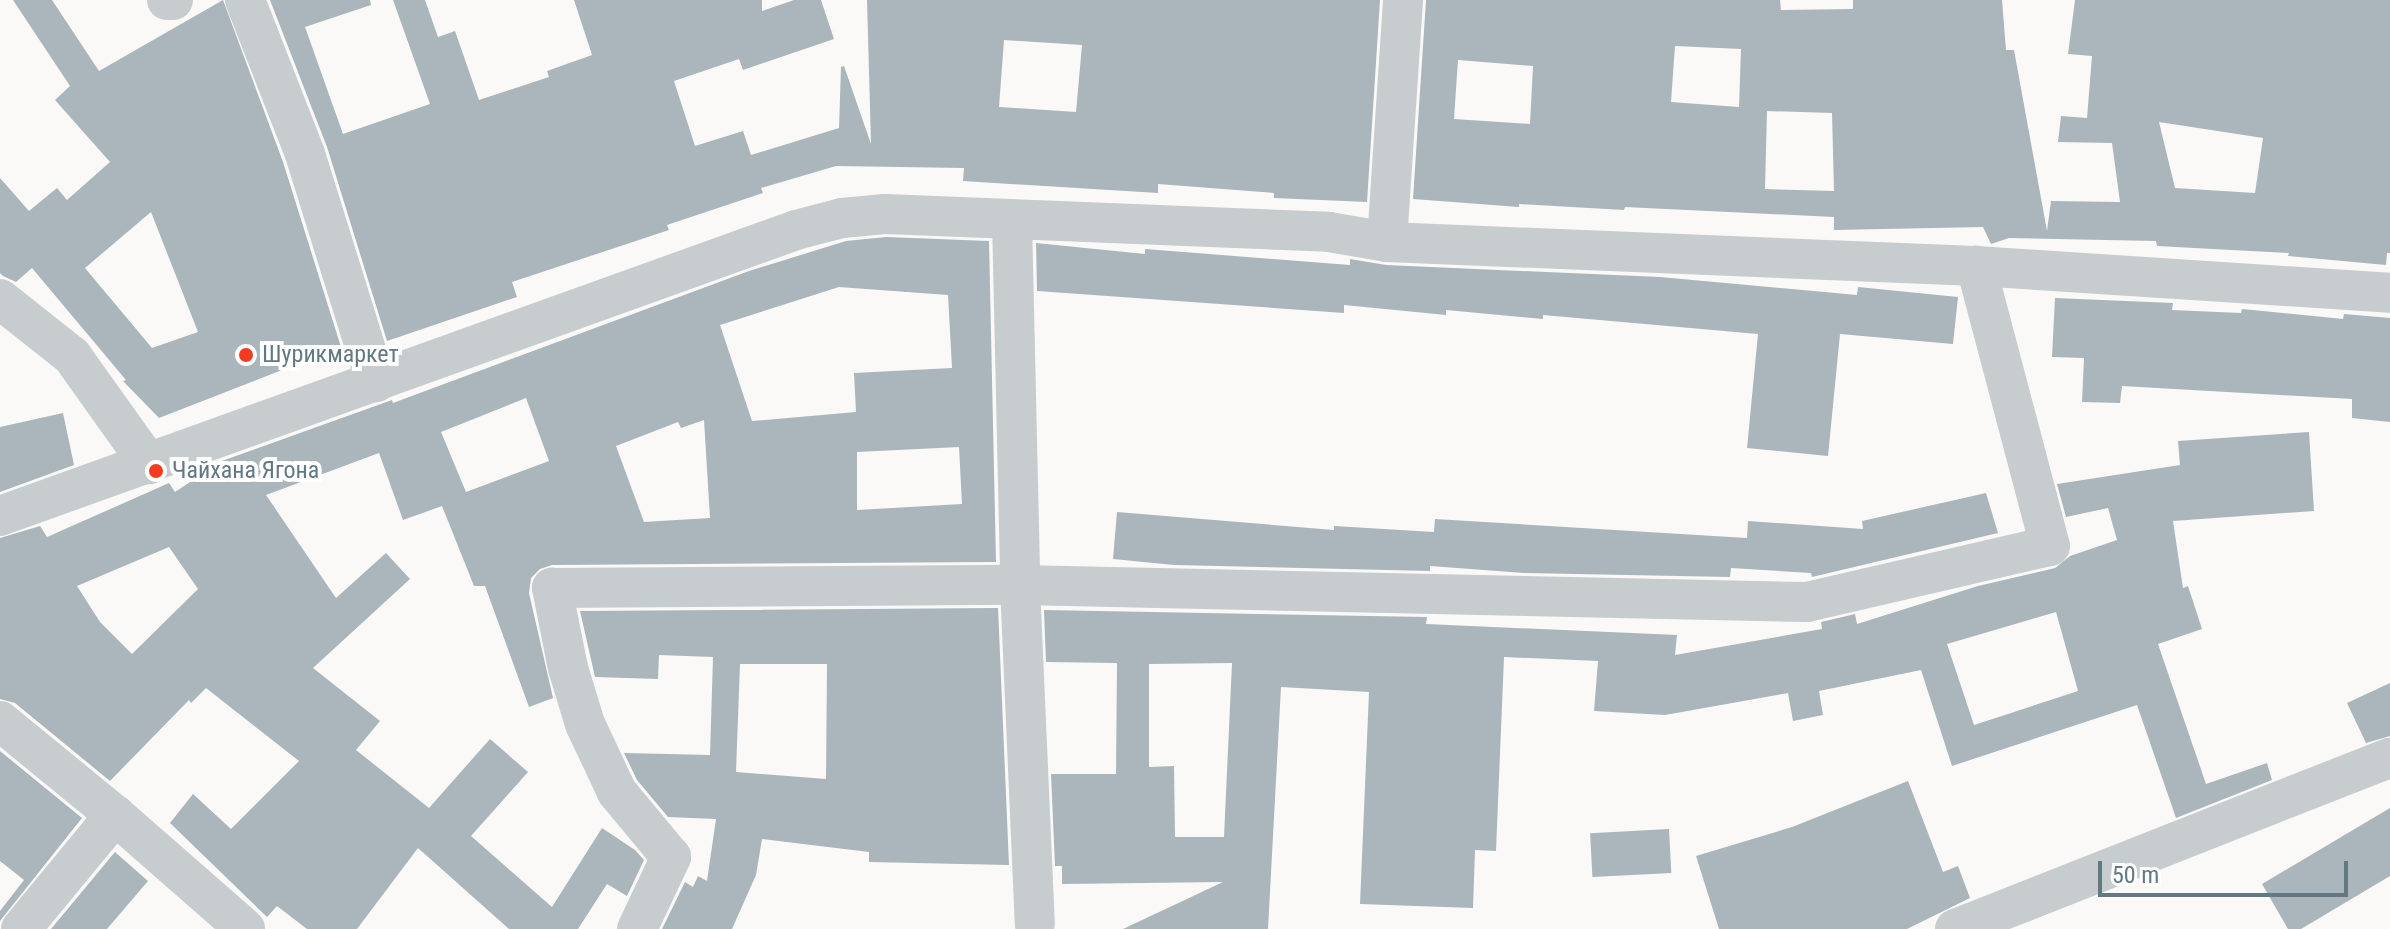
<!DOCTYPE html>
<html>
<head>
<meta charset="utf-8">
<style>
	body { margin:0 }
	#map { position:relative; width:2390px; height:929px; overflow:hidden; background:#faf9f7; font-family:"Roboto Condensed",sans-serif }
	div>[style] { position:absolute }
	.building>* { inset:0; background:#aab6bb; transform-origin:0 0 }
	.minor>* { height:40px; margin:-20px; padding:0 20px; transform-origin:20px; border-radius:20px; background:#c7cccf }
	.dots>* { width:22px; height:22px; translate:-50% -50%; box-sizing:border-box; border:4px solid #fff; border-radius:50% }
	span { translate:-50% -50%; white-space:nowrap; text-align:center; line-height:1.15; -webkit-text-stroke:8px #fff; paint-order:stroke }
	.poi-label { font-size:24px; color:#627984 }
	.left { translate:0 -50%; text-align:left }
	.scale { position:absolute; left:2098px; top:861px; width:250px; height:36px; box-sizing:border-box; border:4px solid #627984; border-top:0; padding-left:10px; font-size:24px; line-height:28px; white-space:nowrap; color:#627984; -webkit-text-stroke:6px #fff; paint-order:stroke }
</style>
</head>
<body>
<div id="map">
	<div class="building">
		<i style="clip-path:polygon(evenodd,13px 0,52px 0,99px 71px,223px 0,283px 162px,341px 347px,159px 418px,123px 381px,126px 380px,32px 268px,16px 282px,3px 276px,0 273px,0 178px,29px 211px,57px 188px,67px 200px,110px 162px,55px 100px,70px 86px,13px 0,151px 212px,198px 332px,152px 348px,85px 268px,151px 212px)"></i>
		<i style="clip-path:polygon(evenodd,270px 0,370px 0,371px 5px,305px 27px,343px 134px,430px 104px,393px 0,425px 0,438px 37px,455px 31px,479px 100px,549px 77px,547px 71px,592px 55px,574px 0,762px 0,762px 11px,794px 0,821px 0,834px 39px,743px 70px,739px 59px,674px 81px,695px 146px,743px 131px,751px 155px,839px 128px,841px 67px,844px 66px,871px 144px,867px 0,1380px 0,1367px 202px,1274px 198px,1274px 193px,1158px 184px,1158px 193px,963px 181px,964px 168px,836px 166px,761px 188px,763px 193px,667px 225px,669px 230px,512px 282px,517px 297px,387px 341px,327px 147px,270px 0,1004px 40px,1082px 45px,1076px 112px,999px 107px,1004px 40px)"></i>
		<i style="clip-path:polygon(evenodd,1426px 0,1780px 0,1781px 10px,1853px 9px,1853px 0,2002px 0,2006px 50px,2014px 50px,2047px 231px,2051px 201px,2120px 202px,2112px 143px,2058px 142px,2061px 116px,2087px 118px,2092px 56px,2068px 54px,2075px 0,2390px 0,2390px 253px,2387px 253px,2386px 265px,2288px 256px,2289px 253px,2157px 246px,2156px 241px,2009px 238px,1991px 244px,1983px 227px,1834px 230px,1834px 217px,1625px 207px,1624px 210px,1519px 204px,1519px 207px,1413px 199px,1426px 0,1675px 46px,1741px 49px,1739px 107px,1671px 102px,1675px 46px,1426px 0,1458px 60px,1533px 66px,1530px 124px,1454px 119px,1458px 60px,1426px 0,1767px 111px,1832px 113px,1834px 191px,1765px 189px,1767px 111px,1426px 0,2159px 122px,2263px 138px,2255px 193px,2175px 188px,2159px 122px)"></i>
		<i style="clip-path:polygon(evenodd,886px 237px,989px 241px,996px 562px,552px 565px,540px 569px,531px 578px,529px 593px,553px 698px,529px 707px,485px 586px,474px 586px,442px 506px,403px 520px,379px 453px,266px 495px,336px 598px,386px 553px,410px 579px,313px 668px,380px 721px,356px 750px,429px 808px,490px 739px,528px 772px,471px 836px,552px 907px,602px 828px,635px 850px,644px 860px,627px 896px,607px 884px,578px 929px,509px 929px,418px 848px,357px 929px,307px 929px,277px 906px,267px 917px,170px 823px,193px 794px,231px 829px,299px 761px,206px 688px,191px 703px,189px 700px,110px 781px,15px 703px,0 699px,0 538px,40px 526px,47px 537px,169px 483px,175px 492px,222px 461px,392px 400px,393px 403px,749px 271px,846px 241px,886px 237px,839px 287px,948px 295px,952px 368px,854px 373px,856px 412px,752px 421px,720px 325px,839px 287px,886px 237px,526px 398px,549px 461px,466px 492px,441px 432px,526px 398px,886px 237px,704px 420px,710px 518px,644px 522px,616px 446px,678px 422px,681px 428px,704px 420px,886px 237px,959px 447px,962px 504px,857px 510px,857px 452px,959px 447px,886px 237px,169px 547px,198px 589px,132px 654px,100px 622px,77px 586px,169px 547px)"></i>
		<i style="clip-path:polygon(1036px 243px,1145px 254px,1145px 249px,1350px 265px,1350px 259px,1386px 265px,1660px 277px,1857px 295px,1858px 287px,1958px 297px,1953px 344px,1840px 334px,1828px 456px,1747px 448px,1758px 334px,1543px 315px,1543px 319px,1446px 310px,1446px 315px,1344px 305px,1344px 313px,1037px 291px)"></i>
		<i style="clip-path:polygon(2055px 298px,2173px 303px,2172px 310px,2241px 313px,2242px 309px,2343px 319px,2344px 314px,2390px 318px,2390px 422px,2352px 418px,2352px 399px,2122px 386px,2120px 403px,2082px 402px,2084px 358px,2052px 357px)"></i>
		<i style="clip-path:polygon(63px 413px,74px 465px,0 492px,0 427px)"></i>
		<i style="clip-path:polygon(evenodd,2309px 432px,2314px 511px,2173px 521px,2183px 588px,2188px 586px,2202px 629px,2158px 644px,2206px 784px,2267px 763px,2272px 780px,2176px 818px,2137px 705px,1952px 766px,1921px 670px,1819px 691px,1823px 715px,1793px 721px,1788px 693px,1665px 715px,1594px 711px,1598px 661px,1504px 657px,1496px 851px,1475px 850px,1473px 908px,1360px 904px,1369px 692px,1281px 687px,1268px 929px,1123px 929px,1223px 882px,1062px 884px,1062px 866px,1055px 866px,1051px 774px,1116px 774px,1117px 663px,1046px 662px,1044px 610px,1427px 617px,1426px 624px,1677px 635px,1675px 655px,1822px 629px,1821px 622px,1855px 614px,1857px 624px,1978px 586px,2055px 568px,2070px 556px,2117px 540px,2108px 508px,2066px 517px,2057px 484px,2180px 465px,2178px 441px,2309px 432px,2056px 612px,2078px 691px,1974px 725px,1947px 644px,2056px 612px,2309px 432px,1232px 663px,1224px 837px,1175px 837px,1174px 766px,1149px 767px,1149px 664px,1232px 663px)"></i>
		<i style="clip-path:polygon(1986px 493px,1998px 533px,1812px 577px,1811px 573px,1731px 568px,1730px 577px,1524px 573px,1430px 566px,1430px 571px,1174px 565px,1113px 559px,1117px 512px,1334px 530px,1334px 526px,1434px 532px,1435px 519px,1747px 538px,1748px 521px,1863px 529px,1862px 521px)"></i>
		<i style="clip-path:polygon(evenodd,998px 608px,1009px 865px,869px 862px,869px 852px,762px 839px,756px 875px,732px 929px,662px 929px,685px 882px,693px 887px,698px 876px,707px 881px,716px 819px,668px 817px,637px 780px,624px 753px,710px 755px,713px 657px,659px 655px,658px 679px,595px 677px,580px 611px,998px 608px,740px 664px,827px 664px,826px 779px,736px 772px,740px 664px)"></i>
		<i style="clip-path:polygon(2390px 683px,2390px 736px,2366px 743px,2347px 703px)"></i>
		<i style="clip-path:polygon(0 751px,82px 818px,0 921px,0 911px,24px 880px,0 861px)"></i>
		<i style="clip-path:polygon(1908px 781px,1943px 872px,1958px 866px,1970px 898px,1907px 929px,1719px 929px,1696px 856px,1792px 827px)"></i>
		<i style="clip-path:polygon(2390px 808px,2390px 876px,2301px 929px,2288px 929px,2262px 884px)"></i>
		<i style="left:1669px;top:829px;width:44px;height:79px;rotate:87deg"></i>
		<i style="clip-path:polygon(115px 852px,148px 881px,107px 929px,51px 929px)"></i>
	</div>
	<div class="minor">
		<i style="left:167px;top:0;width:6px"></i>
		<i style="left:245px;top:0;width:165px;rotate:68.7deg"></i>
		<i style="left:305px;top:154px;width:239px;rotate:72.7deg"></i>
		<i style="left:1012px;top:219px;width:366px;rotate:88.7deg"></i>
		<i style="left:1020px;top:585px;width:339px;rotate:87.5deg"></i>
		<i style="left:1387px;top:242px;width:243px;rotate:-86.2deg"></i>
		<i style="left:0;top:299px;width:92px;rotate:38.4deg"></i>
		<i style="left:72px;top:356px;width:133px;rotate:54.5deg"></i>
		<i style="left:0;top:516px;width:846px;rotate:-19.76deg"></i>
		<i style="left:796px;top:230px;width:48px;rotate:-14.6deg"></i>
		<i style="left:842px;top:218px;width:43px;rotate:-5.3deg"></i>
		<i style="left:885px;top:214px;width:444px;rotate:2.3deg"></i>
		<i style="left:1329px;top:232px;width:59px;rotate:9.8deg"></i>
		<i style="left:1387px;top:242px;width:589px;rotate:2.33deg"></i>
		<i style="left:1976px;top:266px;width:415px;rotate:3.7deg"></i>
		<i style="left:0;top:721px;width:149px;rotate:39.3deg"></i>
		<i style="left:115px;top:815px;width:173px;rotate:41.2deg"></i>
		<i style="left:21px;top:929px;width:148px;rotate:-50.5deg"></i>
		<i style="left:637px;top:929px;width:80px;rotate:-64.7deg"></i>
		<i style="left:671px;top:857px;width:85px;rotate:-129.7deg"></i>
		<i style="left:617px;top:792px;width:75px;rotate:-115.2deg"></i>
		<i style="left:585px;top:724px;width:59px;rotate:-106.9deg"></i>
		<i style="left:568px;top:668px;width:82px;rotate:-101.3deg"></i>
		<i style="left:552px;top:588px;width:468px;rotate:-0.4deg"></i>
		<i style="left:1020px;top:585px;width:787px;rotate:1.24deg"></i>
		<i style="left:1807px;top:602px;width:249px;rotate:-13deg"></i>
		<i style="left:2050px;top:546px;width:290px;rotate:-104.8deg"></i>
		<i style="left:1955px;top:929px;width:467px;rotate:-21.5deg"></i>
	</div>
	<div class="dots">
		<i style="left:246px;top:355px;background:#f13c20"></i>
		<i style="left:156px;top:471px;background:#f13c20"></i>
	</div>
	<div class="poi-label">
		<span class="left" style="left:262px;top:355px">Шурикмаркет</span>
		<span class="left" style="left:172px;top:471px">Чайхана Ягона</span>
	</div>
	<div class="scale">50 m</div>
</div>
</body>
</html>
